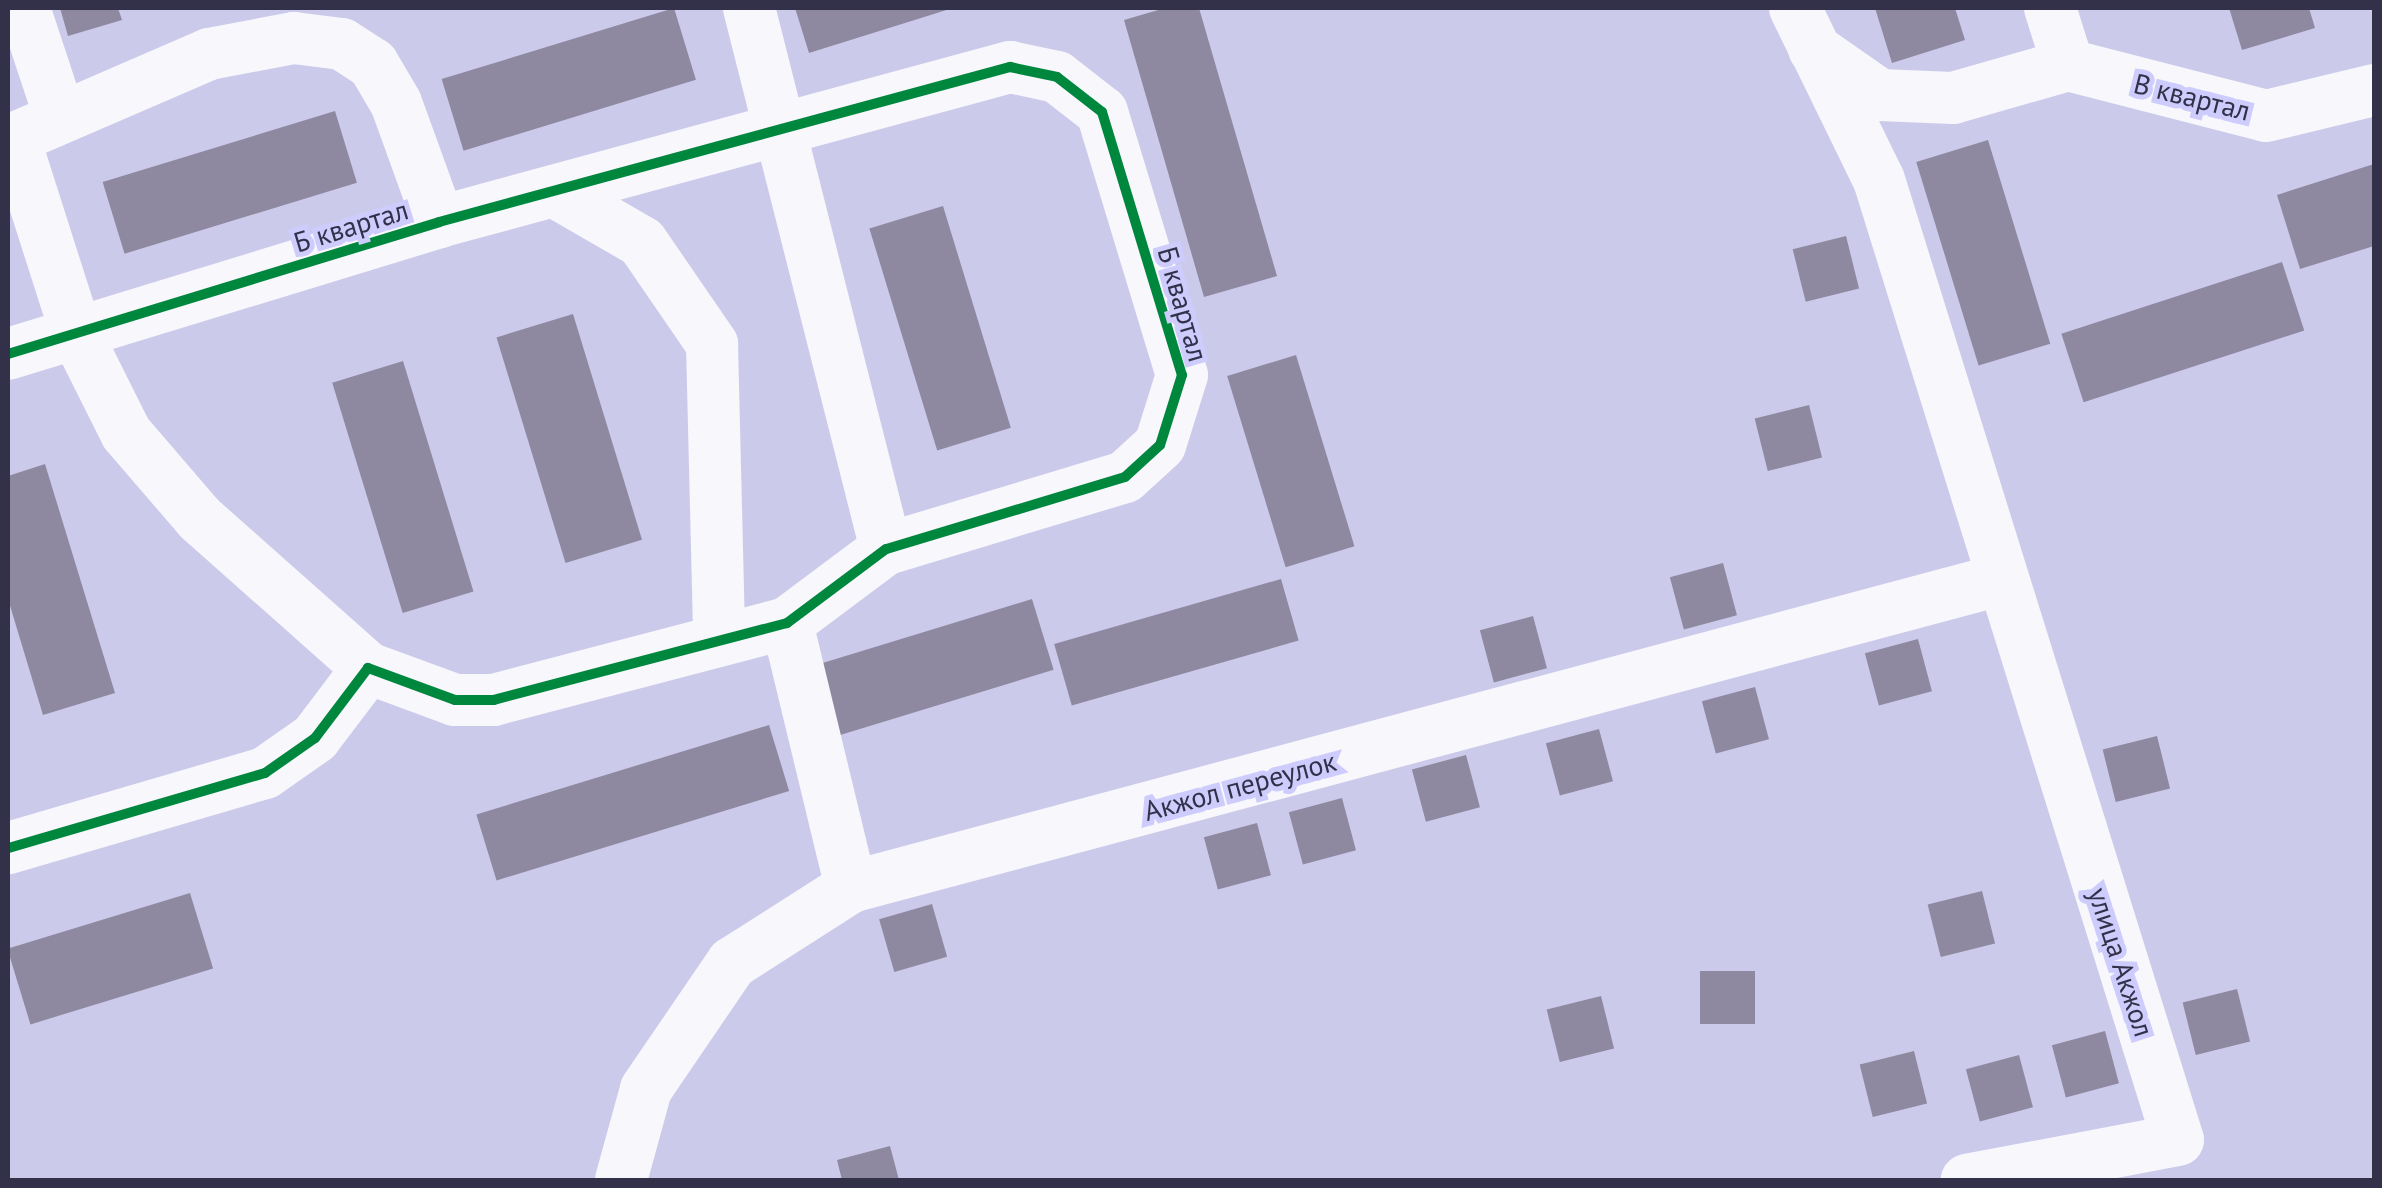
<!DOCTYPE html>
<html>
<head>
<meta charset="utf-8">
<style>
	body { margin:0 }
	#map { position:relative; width:2382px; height:1188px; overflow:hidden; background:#cccaeb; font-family:"PT Sans",sans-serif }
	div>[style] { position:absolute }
	.building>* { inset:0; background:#8e89a1; transform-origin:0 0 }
	.minor>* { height:52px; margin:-26px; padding:0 26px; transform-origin:26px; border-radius:26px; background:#f7f7fc }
	.cycleway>* { height:10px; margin:-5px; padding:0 5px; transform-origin:5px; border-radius:5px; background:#00873e }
	span { translate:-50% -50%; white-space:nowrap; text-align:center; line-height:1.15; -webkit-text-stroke:10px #cdccfc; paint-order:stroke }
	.street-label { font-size:28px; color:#333149 }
	.frame { position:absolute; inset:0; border:10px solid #333149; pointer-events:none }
</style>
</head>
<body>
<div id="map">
	<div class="building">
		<i style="clip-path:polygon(60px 8px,118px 8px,122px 20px,68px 36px)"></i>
		<i style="left:674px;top:8px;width:75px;height:243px;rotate:73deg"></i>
		<i style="clip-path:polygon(795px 8px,953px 8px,809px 53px)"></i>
		<i style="clip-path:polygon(1165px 8px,1199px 8px,1277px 276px,1204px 297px,1124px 20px)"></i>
		<i style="clip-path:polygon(1875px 8px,1955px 8px,1965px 40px,1892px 63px)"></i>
		<i style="clip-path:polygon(2229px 8px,2309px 8px,2315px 28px,2242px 50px)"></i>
		<i style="left:335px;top:111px;width:75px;height:243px;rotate:73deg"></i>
		<i style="left:1988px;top:140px;width:213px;height:75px;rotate:73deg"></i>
		<i style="clip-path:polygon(2374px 164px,2374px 246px,2300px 269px,2277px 195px)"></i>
		<i style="left:943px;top:206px;width:232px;height:77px;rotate:73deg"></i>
		<i style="left:1846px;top:236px;width:54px;height:55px;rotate:76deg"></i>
		<i style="left:2282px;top:262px;width:72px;height:232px;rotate:72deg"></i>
		<i style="left:573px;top:314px;width:236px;height:80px;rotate:73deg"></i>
		<i style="left:1296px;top:355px;width:200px;height:72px;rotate:73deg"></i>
		<i style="left:403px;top:361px;width:241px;height:74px;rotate:73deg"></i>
		<i style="left:1809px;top:405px;width:54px;height:56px;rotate:76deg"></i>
		<i style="clip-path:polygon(45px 464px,115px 693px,43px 715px,8px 599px,8px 476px)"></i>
		<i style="left:1723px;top:563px;width:54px;height:55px;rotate:75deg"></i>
		<i style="left:1281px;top:579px;width:64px;height:236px;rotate:74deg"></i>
		<i style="left:1032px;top:599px;width:74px;height:242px;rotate:73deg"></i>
		<i style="left:1533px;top:616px;width:54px;height:55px;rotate:75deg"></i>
		<i style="left:1918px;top:639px;width:54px;height:55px;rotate:75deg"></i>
		<i style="left:1755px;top:687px;width:54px;height:55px;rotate:75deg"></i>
		<i style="left:769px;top:725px;width:69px;height:306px;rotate:73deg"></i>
		<i style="left:1599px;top:729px;width:54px;height:55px;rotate:75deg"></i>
		<i style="left:2157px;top:736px;width:54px;height:56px;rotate:76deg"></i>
		<i style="left:1466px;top:755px;width:54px;height:56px;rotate:75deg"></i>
		<i style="left:1342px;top:798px;width:54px;height:55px;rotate:75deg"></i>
		<i style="left:1257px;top:823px;width:54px;height:55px;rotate:75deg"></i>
		<i style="left:1982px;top:891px;width:54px;height:56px;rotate:76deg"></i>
		<i style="left:190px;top:893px;width:79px;height:191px;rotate:73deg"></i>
		<i style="left:932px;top:904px;width:55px;height:55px;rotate:74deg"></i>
		<i style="left:1700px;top:971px;width:55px;height:53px"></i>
		<i style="left:2237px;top:989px;width:54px;height:56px;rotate:76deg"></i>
		<i style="left:1601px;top:996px;width:54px;height:56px;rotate:76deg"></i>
		<i style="left:2105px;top:1031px;width:54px;height:55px;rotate:75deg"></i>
		<i style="left:1914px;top:1051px;width:54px;height:56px;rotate:76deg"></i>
		<i style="left:2019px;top:1055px;width:54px;height:55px;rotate:75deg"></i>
		<i style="clip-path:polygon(890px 1146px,899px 1180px,842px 1180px,837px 1160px)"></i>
	</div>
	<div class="minor">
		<i style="left:24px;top:8px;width:112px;rotate:71.7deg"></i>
		<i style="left:749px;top:8px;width:558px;rotate:75.79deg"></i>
		<i style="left:1795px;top:8px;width:191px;rotate:64deg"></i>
		<i style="left:1879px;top:180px;width:1005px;rotate:72.7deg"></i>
		<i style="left:2178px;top:1140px;width:215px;rotate:169.3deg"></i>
		<i style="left:2050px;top:8px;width:60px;rotate:72.5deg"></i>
		<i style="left:1814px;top:49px;width:80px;rotate:34.9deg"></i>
		<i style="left:1880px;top:95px;width:73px;rotate:2.4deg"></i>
		<i style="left:1953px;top:98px;width:120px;rotate:-16deg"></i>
		<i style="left:2068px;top:65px;width:204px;rotate:14.4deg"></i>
		<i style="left:2266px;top:116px;width:111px;rotate:-13.5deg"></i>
		<i style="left:14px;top:138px;width:207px;rotate:72.3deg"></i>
		<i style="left:77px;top:335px;width:110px;rotate:63.4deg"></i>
		<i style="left:126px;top:433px;width:112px;rotate:49.3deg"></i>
		<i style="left:199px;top:518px;width:226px;rotate:41.6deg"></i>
		<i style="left:8px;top:141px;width:219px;rotate:-23.4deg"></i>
		<i style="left:209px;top:54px;width:86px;rotate:-10.7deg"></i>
		<i style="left:294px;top:38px;width:48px;rotate:7.1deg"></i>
		<i style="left:342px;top:44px;width:37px;rotate:33deg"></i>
		<i style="left:373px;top:64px;width:45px;rotate:59.5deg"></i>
		<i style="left:396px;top:103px;width:127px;rotate:70.1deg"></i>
		<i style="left:557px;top:193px;width:98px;rotate:30deg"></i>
		<i style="left:642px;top:242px;width:124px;rotate:55.5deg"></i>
		<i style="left:712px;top:344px;width:296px;rotate:88.6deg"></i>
		<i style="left:8px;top:354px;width:451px;rotate:-17deg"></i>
		<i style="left:439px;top:222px;width:592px;rotate:-15.19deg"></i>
		<i style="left:1010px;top:67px;width:48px;rotate:12deg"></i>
		<i style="left:1057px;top:77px;width:57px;rotate:37.9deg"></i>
		<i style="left:1102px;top:112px;width:275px;rotate:73.1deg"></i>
		<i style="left:1182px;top:375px;width:73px;rotate:107.4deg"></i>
		<i style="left:1160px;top:445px;width:47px;rotate:137.6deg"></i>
		<i style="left:1125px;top:477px;width:250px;rotate:163.2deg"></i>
		<i style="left:886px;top:549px;width:124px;rotate:143.2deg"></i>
		<i style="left:787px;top:623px;width:303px;rotate:165.3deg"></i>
		<i style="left:494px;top:700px;width:39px;rotate:180deg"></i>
		<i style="left:455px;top:700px;width:93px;rotate:-159.8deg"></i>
		<i style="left:368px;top:668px;width:88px;rotate:127.1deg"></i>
		<i style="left:315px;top:738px;width:61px;rotate:145deg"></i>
		<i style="left:265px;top:773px;width:268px;rotate:163.7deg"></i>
		<i style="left:787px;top:623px;width:272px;rotate:76.4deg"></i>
		<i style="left:621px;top:1180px;width:94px;rotate:-74.6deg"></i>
		<i style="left:646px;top:1089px;width:153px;rotate:-55.7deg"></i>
		<i style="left:732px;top:963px;width:141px;rotate:-32.6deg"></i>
		<i style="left:851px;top:887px;width:1192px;rotate:-14.97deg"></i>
	</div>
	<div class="cycleway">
		<i style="left:8px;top:354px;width:451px;rotate:-17deg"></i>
		<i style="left:439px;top:222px;width:592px;rotate:-15.19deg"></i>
		<i style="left:1010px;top:67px;width:48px;rotate:12deg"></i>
		<i style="left:1057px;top:77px;width:57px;rotate:37.9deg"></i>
		<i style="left:1102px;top:112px;width:275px;rotate:73.1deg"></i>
		<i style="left:1182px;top:375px;width:73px;rotate:107.4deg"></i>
		<i style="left:1160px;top:445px;width:47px;rotate:137.6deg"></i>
		<i style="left:1125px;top:477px;width:250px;rotate:163.2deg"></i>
		<i style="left:886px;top:549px;width:124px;rotate:143.2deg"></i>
		<i style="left:787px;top:623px;width:303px;rotate:165.3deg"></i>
		<i style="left:494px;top:700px;width:39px;rotate:180deg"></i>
		<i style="left:455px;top:700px;width:93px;rotate:-159.8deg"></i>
		<i style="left:368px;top:668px;width:88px;rotate:127.1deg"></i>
		<i style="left:315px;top:738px;width:61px;rotate:145deg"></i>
		<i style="left:265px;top:773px;width:268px;rotate:163.7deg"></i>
	</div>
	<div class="street-label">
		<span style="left:2192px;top:97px;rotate:14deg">В квартал</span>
		<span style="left:351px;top:226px;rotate:-17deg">Б квартал</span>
		<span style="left:1183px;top:304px;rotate:74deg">Б квартал</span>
		<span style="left:1240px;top:786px;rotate:-15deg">Акжол переулок</span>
		<span style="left:2121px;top:962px;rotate:72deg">улица Акжол</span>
	</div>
	<div class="frame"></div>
</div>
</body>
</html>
